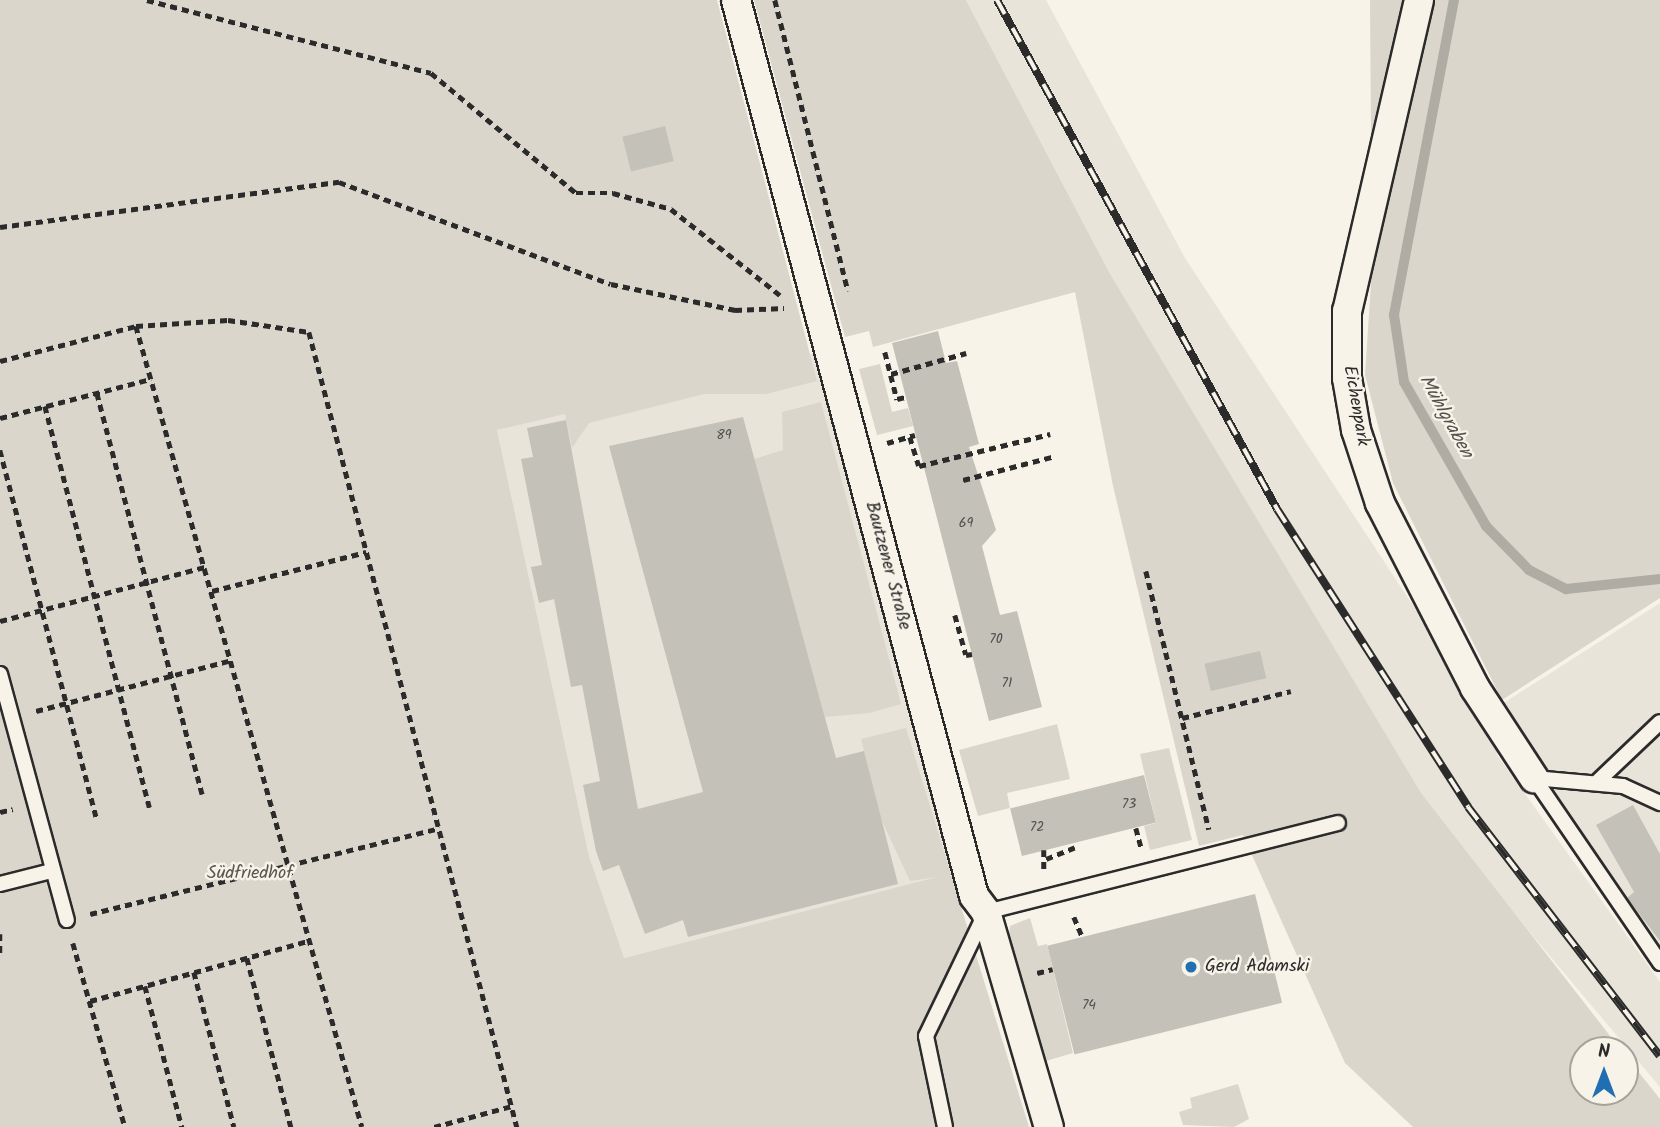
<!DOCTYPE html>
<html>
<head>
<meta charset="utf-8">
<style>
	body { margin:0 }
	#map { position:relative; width:1660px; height:1127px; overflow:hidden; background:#f7f3e8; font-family:Kalam,sans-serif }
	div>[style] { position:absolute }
	.built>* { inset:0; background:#e8e4da }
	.green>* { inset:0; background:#dad6cc }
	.stream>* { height:10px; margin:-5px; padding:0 5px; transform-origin:5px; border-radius:5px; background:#afaca4 }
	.building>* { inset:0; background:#c4c1b9; transform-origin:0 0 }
	.path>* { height:4.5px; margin-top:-2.25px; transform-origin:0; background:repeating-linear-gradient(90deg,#2b2b2b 0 7px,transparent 0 12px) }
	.roads { filter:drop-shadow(2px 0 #2b2b2b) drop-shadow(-2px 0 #2b2b2b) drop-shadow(0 2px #2b2b2b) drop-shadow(0 -2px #2b2b2b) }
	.service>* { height:14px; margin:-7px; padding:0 7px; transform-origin:7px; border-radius:7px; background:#f7f3e8 }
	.minor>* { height:28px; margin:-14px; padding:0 14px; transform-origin:14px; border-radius:14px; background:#f7f3e8 }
	.rail>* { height:8px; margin-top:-4px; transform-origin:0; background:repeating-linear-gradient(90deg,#f7f3e8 0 16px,#2b2b2b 0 32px); box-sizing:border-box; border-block:2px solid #2b2b2b }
	.dots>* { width:19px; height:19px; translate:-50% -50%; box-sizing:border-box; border:4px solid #f7f3e8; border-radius:50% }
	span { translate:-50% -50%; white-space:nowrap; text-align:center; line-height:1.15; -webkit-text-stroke:5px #f7f3e8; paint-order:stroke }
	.number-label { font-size:14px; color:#51504e }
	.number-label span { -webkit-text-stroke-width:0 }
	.street-label { font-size:18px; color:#2b2b2b }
	.park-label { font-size:18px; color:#575653 }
	.poi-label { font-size:18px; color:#2b2b2b }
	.left { translate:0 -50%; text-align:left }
	.water-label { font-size:19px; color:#53524f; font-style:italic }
	.north { position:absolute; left:1569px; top:1036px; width:70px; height:70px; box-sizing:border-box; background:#f7f3e8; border:2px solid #a5a39c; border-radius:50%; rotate:0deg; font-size:19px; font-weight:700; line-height:28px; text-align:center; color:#2b2b2b }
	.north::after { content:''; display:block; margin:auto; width:24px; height:32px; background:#1f6fb2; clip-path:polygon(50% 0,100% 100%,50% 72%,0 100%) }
</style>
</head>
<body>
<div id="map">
	<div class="built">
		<i style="clip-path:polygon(966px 0,1046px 0,1185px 258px,1448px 659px,1499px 743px,1497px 755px,1660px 982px,1660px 1087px,1428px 811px,1109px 272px)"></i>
		<i style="clip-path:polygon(818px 352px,953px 874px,623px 958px,589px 856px,497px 430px)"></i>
		<i style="clip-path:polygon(1660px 603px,1660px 947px,1619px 899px,1502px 704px)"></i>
	</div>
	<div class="green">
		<i style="clip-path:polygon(0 0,717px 0,817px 381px,766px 394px,704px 394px,589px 423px,572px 448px,565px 414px,497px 430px,589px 856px,624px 958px,937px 877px,910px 881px,881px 819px,861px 739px,906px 728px,1029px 1127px,0 1127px)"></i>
		<i style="clip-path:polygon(754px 0,966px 0,1109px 272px,1421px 793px,1621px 1050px,1583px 1050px,1583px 1092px,1625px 1092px,1625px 1055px,1660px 1099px,1660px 1127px,1413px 1127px,1345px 1063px,1243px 835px,1199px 846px,1113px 486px,1075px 292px,873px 347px,869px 331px,845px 337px)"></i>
		<i style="clip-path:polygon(1370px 0,1660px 0,1660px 598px,1502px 700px,1393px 483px,1365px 375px,1372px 268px)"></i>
		<i style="clip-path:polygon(880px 364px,892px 412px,908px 408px,913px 426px,877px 435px,859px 369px)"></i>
		<i style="clip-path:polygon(821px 402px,901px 704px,869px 713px,825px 717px,754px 459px,783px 450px,782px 412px)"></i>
		<i style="clip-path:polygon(1057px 724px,1070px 779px,1007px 793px,1010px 808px,978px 816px,959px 750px)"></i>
		<i style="clip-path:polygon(1169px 748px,1192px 840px,1150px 850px,1144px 826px,1156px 823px,1140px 754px)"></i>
		<i style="clip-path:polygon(1030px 918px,1038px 946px,1047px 944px,1073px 1053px,1046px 1061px,1009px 934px,1010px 926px)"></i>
		<i style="clip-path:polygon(1238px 1084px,1249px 1119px,1234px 1127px,1183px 1125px,1179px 1112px,1192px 1108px,1190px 1098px)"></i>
	</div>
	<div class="stream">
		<i style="left:1454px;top:0;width:321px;rotate:100.8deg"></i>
		<i style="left:1394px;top:315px;width:68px;rotate:81.5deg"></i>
		<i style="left:1404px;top:382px;width:166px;rotate:60.3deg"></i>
		<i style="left:1486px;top:526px;width:62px;rotate:45.7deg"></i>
		<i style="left:1529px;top:570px;width:42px;rotate:27.2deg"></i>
		<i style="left:1566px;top:589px;width:95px;rotate:-6.1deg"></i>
	</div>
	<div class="building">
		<i style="left:665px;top:126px;width:36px;height:44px;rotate:76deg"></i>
		<i style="clip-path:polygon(938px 331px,946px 363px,957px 361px,979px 444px,969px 447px,996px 530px,982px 546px,1000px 615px,1017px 611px,1042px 707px,989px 721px,892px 343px)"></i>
		<i style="clip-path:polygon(743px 417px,836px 758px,864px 751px,898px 884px,688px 937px,683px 920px,645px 934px,619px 865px,603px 871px,596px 851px,583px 785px,600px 781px,582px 685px,571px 687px,554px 599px,539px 603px,531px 567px,542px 565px,521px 459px,533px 457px,527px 428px,566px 420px,638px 809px,703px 792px,609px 446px)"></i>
		<i style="left:1260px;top:651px;width:28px;height:57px;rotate:77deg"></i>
		<i style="left:1144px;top:775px;width:49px;height:138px;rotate:76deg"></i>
		<i style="clip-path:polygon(1633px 805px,1660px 854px,1660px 941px,1627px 898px,1634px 892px,1596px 825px)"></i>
		<i style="left:1255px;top:894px;width:112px;height:214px;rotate:76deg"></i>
	</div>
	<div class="path">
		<i style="left:147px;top:0;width:293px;rotate:14.4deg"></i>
		<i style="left:431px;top:73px;width:188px;rotate:39.6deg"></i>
		<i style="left:576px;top:193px;width:37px"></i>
		<i style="left:613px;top:193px;width:60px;rotate:15.4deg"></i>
		<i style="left:671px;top:209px;width:139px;rotate:38.3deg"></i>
		<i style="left:775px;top:0;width:300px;rotate:75.9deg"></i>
		<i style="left:0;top:227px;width:342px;rotate:-7.6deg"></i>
		<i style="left:339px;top:182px;width:290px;rotate:20.6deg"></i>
		<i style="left:611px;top:284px;width:127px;rotate:11.8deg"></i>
		<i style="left:735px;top:310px;width:49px;rotate:-2.3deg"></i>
		<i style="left:136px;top:326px;width:832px;rotate:74.24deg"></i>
		<i style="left:885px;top:352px;width:49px;rotate:75.7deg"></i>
		<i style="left:897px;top:399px;width:8px;rotate:-14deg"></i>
		<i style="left:0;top:361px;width:140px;rotate:-14.4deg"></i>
		<i style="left:136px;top:326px;width:92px;rotate:-3.7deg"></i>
		<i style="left:228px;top:320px;width:82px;rotate:8.4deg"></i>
		<i style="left:309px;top:332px;width:822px;rotate:75.34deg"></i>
		<i style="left:891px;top:374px;width:78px;rotate:-15.6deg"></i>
		<i style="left:97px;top:393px;width:415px;rotate:75.3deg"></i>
		<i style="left:45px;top:406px;width:415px;rotate:75.4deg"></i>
		<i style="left:0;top:418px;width:156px;rotate:-14.5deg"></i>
		<i style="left:910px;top:437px;width:30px;rotate:73deg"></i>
		<i style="left:919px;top:466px;width:135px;rotate:-13.7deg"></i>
		<i style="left:887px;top:443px;width:29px;rotate:-16deg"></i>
		<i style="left:0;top:450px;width:383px;rotate:75.3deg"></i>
		<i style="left:963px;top:480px;width:95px;rotate:-14.6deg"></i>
		<i style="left:1146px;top:571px;width:266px;rotate:76.3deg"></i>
		<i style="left:212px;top:591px;width:159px;rotate:-14.2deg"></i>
		<i style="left:955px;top:615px;width:41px;rotate:74.6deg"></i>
		<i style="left:966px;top:655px;width:6px;rotate:-9deg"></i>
		<i style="left:0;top:621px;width:212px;rotate:-14.8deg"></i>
		<i style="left:36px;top:711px;width:203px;rotate:-14.6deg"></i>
		<i style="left:1182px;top:718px;width:112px;rotate:-13.9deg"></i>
		<i style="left:0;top:812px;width:13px;rotate:-13deg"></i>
		<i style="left:1136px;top:828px;width:20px;rotate:75deg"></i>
		<i style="left:1044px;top:850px;width:23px;rotate:90deg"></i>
		<i style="left:1046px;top:859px;width:31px;rotate:-22deg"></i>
		<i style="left:90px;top:914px;width:360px;rotate:-13.8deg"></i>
		<i style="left:1074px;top:917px;width:21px;rotate:67deg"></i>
		<i style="left:0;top:934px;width:20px;rotate:90deg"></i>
		<i style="left:73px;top:943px;width:191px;rotate:74.2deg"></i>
		<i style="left:247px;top:958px;width:175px;rotate:75.4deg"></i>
		<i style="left:194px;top:972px;width:160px;rotate:75.5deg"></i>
		<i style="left:1037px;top:973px;width:16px;rotate:-14deg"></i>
		<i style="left:145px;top:986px;width:146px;rotate:75.3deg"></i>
		<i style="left:90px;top:1001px;width:229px;rotate:-15.4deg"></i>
		<i style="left:434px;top:1127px;width:81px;rotate:-15.1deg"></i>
	</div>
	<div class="roads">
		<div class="service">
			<i style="left:0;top:674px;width:255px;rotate:74.8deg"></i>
			<i style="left:1534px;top:778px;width:224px;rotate:55.7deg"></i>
			<i style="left:1534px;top:778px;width:89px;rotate:5.1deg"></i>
			<i style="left:1623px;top:786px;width:41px;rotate:24.7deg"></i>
			<i style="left:1596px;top:783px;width:88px;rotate:-43.6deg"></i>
			<i style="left:0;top:884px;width:53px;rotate:-14.3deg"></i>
			<i style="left:945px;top:1127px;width:93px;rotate:-101.8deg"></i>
			<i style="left:926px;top:1036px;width:138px;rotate:-64.2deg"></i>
			<i style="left:986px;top:912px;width:363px;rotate:-14.2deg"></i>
		</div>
		<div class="minor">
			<i style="left:736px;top:0;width:927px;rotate:75.12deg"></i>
			<i style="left:974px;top:896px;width:20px;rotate:53deg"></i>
			<i style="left:986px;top:912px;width:224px;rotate:73.7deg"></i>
			<i style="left:1419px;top:0;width:319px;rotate:103deg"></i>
			<i style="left:1347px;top:311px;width:67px;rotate:90deg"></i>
			<i style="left:1347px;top:378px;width:53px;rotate:80.2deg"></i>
			<i style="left:1356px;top:430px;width:77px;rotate:71.8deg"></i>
			<i style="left:1380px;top:503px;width:208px;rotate:62.8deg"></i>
			<i style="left:1475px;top:688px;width:108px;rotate:56.8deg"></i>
		</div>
	</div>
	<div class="rail">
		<i style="left:997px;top:0;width:581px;rotate:61.18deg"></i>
		<i style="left:1277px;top:509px;width:354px;rotate:57.3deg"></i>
		<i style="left:1468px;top:807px;width:314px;rotate:52.4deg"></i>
	</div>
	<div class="dots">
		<i style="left:1191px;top:967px;background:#1f6fb2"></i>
	</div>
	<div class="number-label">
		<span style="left:724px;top:435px">89</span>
		<span style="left:966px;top:523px">69</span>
		<span style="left:996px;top:639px">70</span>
		<span style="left:1007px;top:683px">71</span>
		<span style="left:1129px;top:804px">73</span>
		<span style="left:1037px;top:827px">72</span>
		<span style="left:1089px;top:1005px">74</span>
	</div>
	<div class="street-label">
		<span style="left:1355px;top:406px;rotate:80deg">Eichenpark</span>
		<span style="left:887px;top:566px;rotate:75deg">Bautzener Straße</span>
	</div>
	<div class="park-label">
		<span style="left:250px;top:874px">Südfriedhof</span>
	</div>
	<div class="poi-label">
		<span class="left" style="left:1205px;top:967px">Gerd Adamski</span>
	</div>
	<div class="water-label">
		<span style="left:1445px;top:417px;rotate:61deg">Mühlgraben</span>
	</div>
	<div class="north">N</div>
</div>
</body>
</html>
